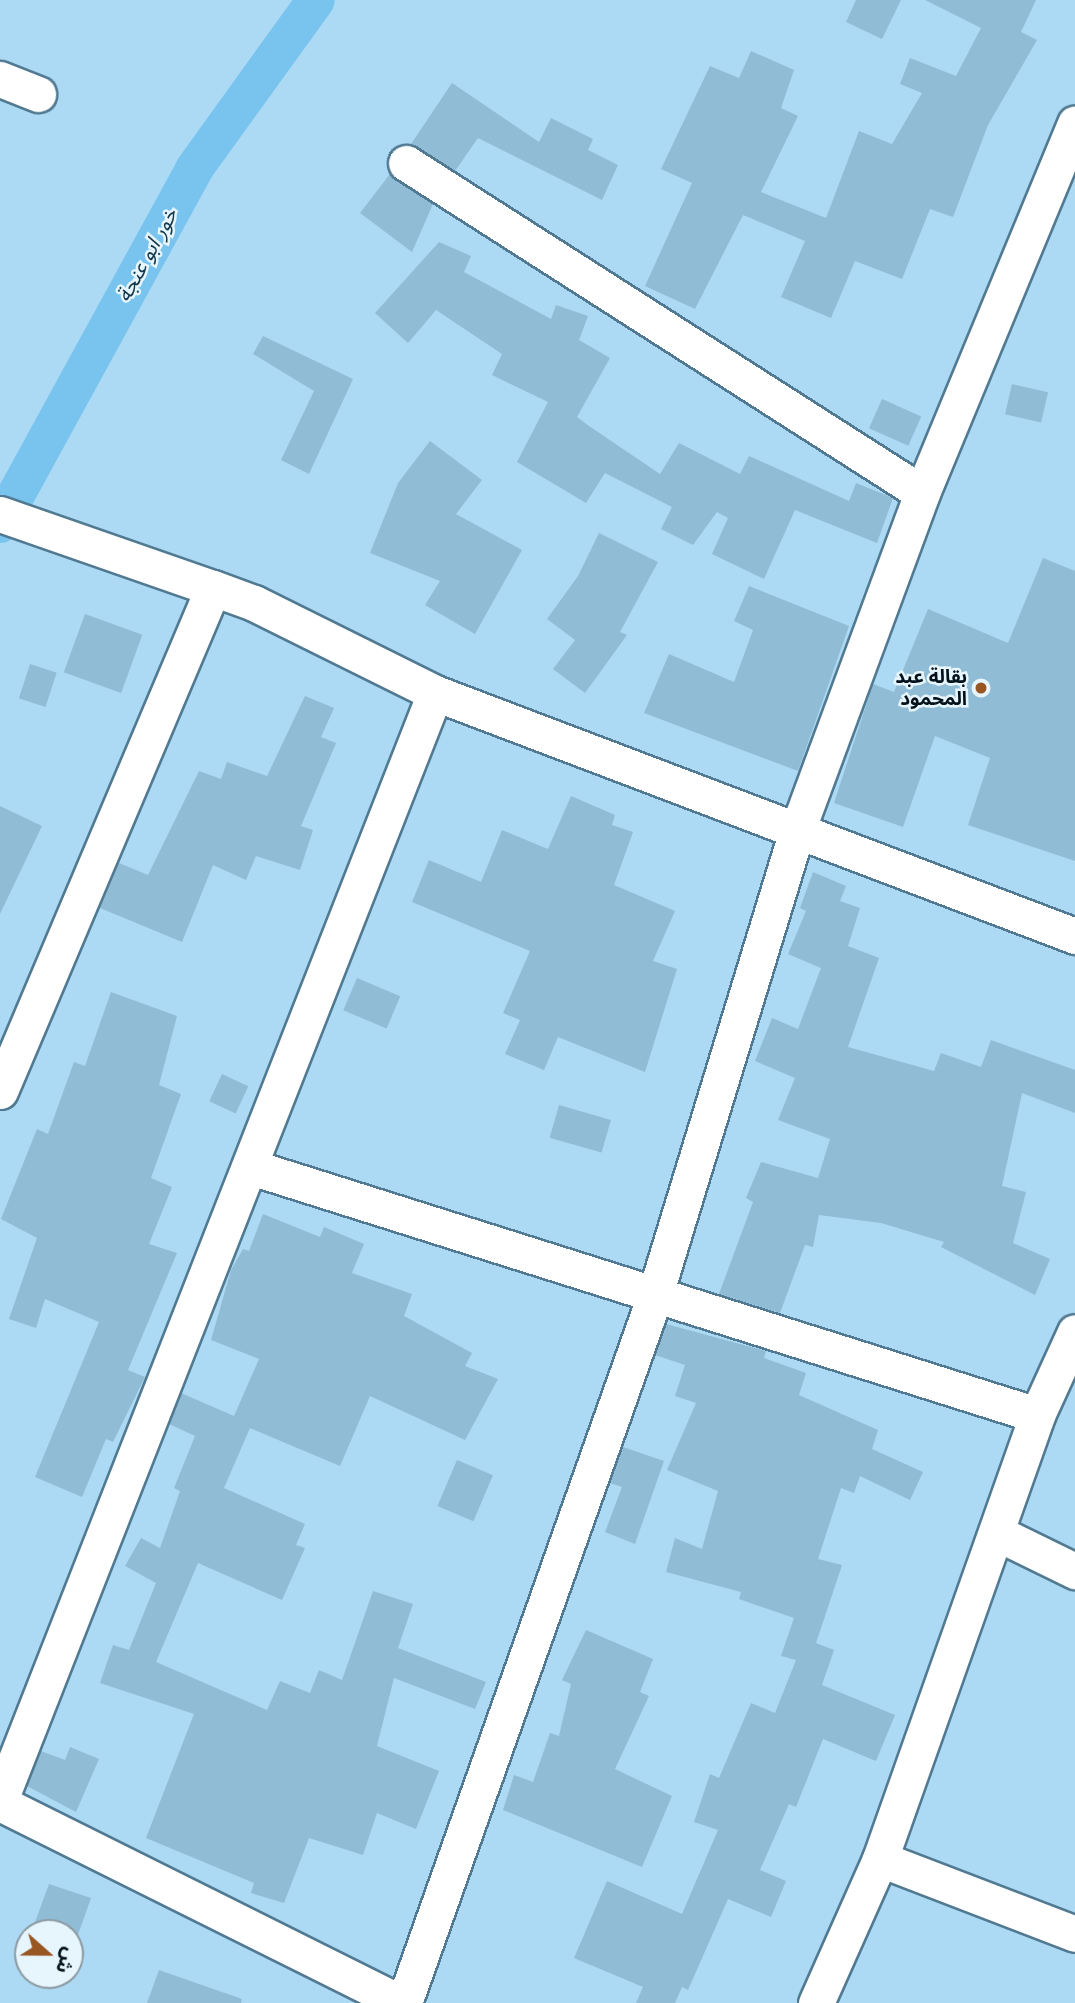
<!DOCTYPE html>
<html>
<head>
<meta charset="utf-8">
<style>
	body { margin:0 }
	#map { position:relative; width:1075px; height:2003px; overflow:hidden; background:#acd9f3; font-family:"PT Sans","Noto Sans Arabic",sans-serif }
	div>[style] { position:absolute }
	.canal>* { height:38px; margin:-19px; padding:0 19px; transform-origin:19px; border-radius:19px; background:#78c4ef }
	.building>* { inset:0; background:#91bcd6; transform-origin:0 0 }
	.roads { filter:drop-shadow(2px 0 #517a92) drop-shadow(-2px 0 #517a92) drop-shadow(0 2px #517a92) drop-shadow(0 -2px #517a92) }
	.street>* { height:35px; margin:-17.5px; padding:0 17.5px; transform-origin:17.5px; border-radius:17.5px; background:#fff }
	.dots>* { width:19px; height:19px; translate:-50% -50%; box-sizing:border-box; border:4px solid #e7f5fd; border-radius:50% }
	span { translate:-50% -50%; white-space:nowrap; text-align:center; line-height:1.15; -webkit-text-stroke:5px #e7f5fd; paint-order:stroke }
	.poi-label { font-size:19px; color:#03111a; font-weight:700 }
	.right { translate:-100% -50%; text-align:right }
	.water-label { font-size:21px; color:#143749; font-style:italic }
	.north { position:absolute; left:14px; top:1919px; width:70px; height:70px; box-sizing:border-box; background:#e7f5fd; border:2px solid #8c9aa2; border-radius:50%; rotate:111deg; font-size:19px; font-weight:700; line-height:28px; text-align:center; color:#03111a }
	.north::after { content:''; display:block; margin:auto; width:24px; height:32px; background:#985623; clip-path:polygon(50% 0,100% 100%,50% 72%,0 100%) }
</style>
</head>
<body>
<div id="map">
	<div class="canal">
		<i style="left:0;top:524px;width:405px;rotate:-61.3deg"></i>
		<i style="left:194px;top:169px;width:208px;rotate:-54.2deg"></i>
	</div>
	<div class="building">
		<i style="clip-path:polygon(856px 0,901px 0,882px 39px,846px 22px)"></i>
		<i style="clip-path:polygon(925px 0,1036px 0,1021px 32px,1037px 40px,988px 125px,953px 217px,930px 209px,902px 279px,855px 261px,831px 318px,781px 297px,805px 241px,743px 215px,695px 309px,645px 286px,692px 183px,661px 169px,710px 66px,739px 78px,751px 51px,794px 70px,781px 108px,798px 116px,761px 192px,826px 218px,859px 131px,892px 144px,922px 93px,900px 84px,910px 58px,956px 76px,981px 28px)"></i>
		<i style="clip-path:polygon(452px 83px,539px 142px,551px 118px,593px 139px,588px 150px,618px 165px,602px 200px,478px 138px,455px 171px,411px 144px)"></i>
		<i style="clip-path:polygon(390px 174px,433px 204px,412px 252px,360px 213px)"></i>
		<i style="clip-path:polygon(439px 242px,471px 256px,464px 272px,551px 319px,556px 305px,588px 316px,579px 340px,610px 358px,577px 417px,589px 426px,660px 474px,679px 443px,740px 474px,749px 456px,849px 501px,856px 483px,893px 498px,877px 543px,795px 510px,764px 579px,712px 554px,728px 518px,717px 512px,693px 545px,661px 529px,672px 507px,605px 473px,586px 503px,517px 462px,548px 402px,492px 375px,502px 354px,436px 310px,408px 343px,375px 313px)"></i>
		<i style="clip-path:polygon(263px 336px,353px 379px,309px 474px,281px 460px,314px 391px,253px 354px)"></i>
		<i style="left:1012px;top:384px;width:37px;height:31px;rotate:13deg"></i>
		<i style="left:882px;top:399px;width:43px;height:32px;rotate:24deg"></i>
		<i style="clip-path:polygon(430px 441px,482px 480px,456px 514px,522px 550px,475px 634px,425px 605px,440px 581px,370px 553px,398px 483px)"></i>
		<i style="clip-path:polygon(599px 533px,658px 562px,620px 632px,627px 635px,585px 693px,553px 669px,575px 640px,547px 619px,578px 576px)"></i>
		<i style="clip-path:polygon(1043px 558px,1075px 571px,1075px 861px,968px 825px,990px 758px,935px 736px,903px 827px,834px 803px,873px 684px,894px 692px,928px 609px,1008px 643px)"></i>
		<i style="clip-path:polygon(749px 586px,849px 626px,798px 771px,644px 713px,669px 654px,734px 682px,753px 630px,734px 621px)"></i>
		<i style="left:85px;top:614px;width:61px;height:62px;rotate:20deg"></i>
		<i style="left:30px;top:664px;width:28px;height:36px;rotate:18deg"></i>
		<i style="clip-path:polygon(305px 696px,334px 708px,321px 737px,336px 743px,301px 826px,313px 830px,300px 870px,256px 856px,246px 880px,213px 865px,182px 942px,100px 908px,119px 863px,148px 875px,199px 771px,221px 779px,227px 762px,267px 776px)"></i>
		<i style="clip-path:polygon(571px 796px,615px 815px,612px 825px,633px 832px,614px 885px,675px 911px,653px 961px,677px 969px,645px 1072px,558px 1037px,544px 1070px,505px 1054px,520px 1020px,503px 1013px,530px 951px,412px 902px,429px 860px,481px 882px,502px 830px,548px 849px)"></i>
		<i style="clip-path:polygon(0 806px,42px 826px,0 914px)"></i>
		<i style="clip-path:polygon(813px 872px,846px 886px,840px 901px,860px 908px,848px 946px,879px 958px,848px 1047px,934px 1071px,941px 1053px,981px 1067px,991px 1040px,1075px 1070px,1075px 1113px,1022px 1093px,1002px 1186px,1026px 1192px,1013px 1243px,1050px 1259px,1035px 1295px,941px 1247px,944px 1242px,881px 1223px,819px 1215px,813px 1247px,805px 1245px,780px 1313px,719px 1294px,753px 1202px,746px 1198px,761px 1162px,818px 1178px,830px 1139px,778px 1120px,795px 1078px,755px 1061px,772px 1018px,798px 1029px,821px 968px,788px 954px,806px 911px,800px 908px)"></i>
		<i style="left:357px;top:978px;width:47px;height:35px;rotate:23deg"></i>
		<i style="clip-path:polygon(111px 992px,177px 1016px,159px 1085px,181px 1094px,151px 1178px,172px 1187px,149px 1244px,177px 1253px,128px 1370px,145px 1377px,113px 1442px,106px 1439px,82px 1497px,35px 1477px,99px 1322px,45px 1299px,36px 1328px,9px 1319px,37px 1238px,1px 1219px,37px 1129px,48px 1134px,74px 1062px,85px 1066px)"></i>
		<i style="left:222px;top:1074px;width:29px;height:30px;rotate:25deg"></i>
		<i style="left:559px;top:1105px;width:54px;height:34px;rotate:16deg"></i>
		<i style="clip-path:polygon(263px 1214px,320px 1237px,324px 1227px,364px 1244px,352px 1273px,412px 1294px,404px 1316px,472px 1353px,465px 1366px,498px 1379px,465px 1440px,370px 1396px,340px 1466px,250px 1428px,224px 1488px,305px 1524px,296px 1545px,305px 1548px,282px 1600px,198px 1563px,156px 1662px,267px 1710px,280px 1681px,310px 1693px,319px 1670px,342px 1680px,373px 1591px,413px 1604px,398px 1648px,486px 1682px,475px 1709px,394px 1678px,377px 1746px,439px 1771px,416px 1829px,377px 1813px,363px 1855px,309px 1838px,284px 1903px,251px 1893px,254px 1883px,146px 1838px,194px 1714px,100px 1683px,113px 1645px,129px 1650px,156px 1583px,125px 1566px,141px 1538px,160px 1548px,180px 1491px,174px 1488px,195px 1436px,169px 1424px,181px 1393px,234px 1416px,259px 1359px,211px 1340px,231px 1270px,243px 1249px,249px 1251px)"></i>
		<i style="clip-path:polygon(666px 1324px,766px 1351px,764px 1358px,806px 1373px,799px 1395px,878px 1430px,872px 1449px,923px 1472px,910px 1500px,860px 1476px,854px 1493px,841px 1488px,818px 1559px,842px 1565px,816px 1643px,834px 1650px,822px 1685px,895px 1715px,876px 1761px,823px 1739px,796px 1807px,789px 1804px,760px 1870px,786px 1881px,771px 1917px,728px 1899px,688px 1990px,682px 1987px,675px 2003px,636px 2003px,643px 1987px,574px 1958px,607px 1881px,682px 1914px,718px 1830px,694px 1822px,710px 1774px,719px 1778px,751px 1703px,775px 1713px,796px 1660px,781px 1656px,794px 1618px,739px 1599px,741px 1592px,666px 1572px,675px 1538px,702px 1549px,718px 1491px,667px 1470px,696px 1403px,675px 1396px,685px 1365px,655px 1355px)"></i>
		<i style="clip-path:polygon(623px 1447px,664px 1461px,635px 1544px,605px 1532px,622px 1487px,610px 1483px)"></i>
		<i style="left:457px;top:1460px;width:39px;height:50px;rotate:23deg"></i>
		<i style="clip-path:polygon(586px 1630px,653px 1659px,640px 1692px,649px 1696px,615px 1769px,672px 1796px,642px 1867px,503px 1810px,514px 1775px,533px 1782px,550px 1733px,559px 1736px,571px 1684px,562px 1680px)"></i>
		<i style="clip-path:polygon(70px 1747px,99px 1759px,76px 1812px,27px 1786px,41px 1751px,65px 1760px)"></i>
		<i style="clip-path:polygon(49px 1884px,91px 1898px,70px 1957px,70px 1933px,31px 1933px)"></i>
		<i style="clip-path:polygon(159px 1970px,242px 1999px,241px 2003px,147px 2003px)"></i>
	</div>
	<div class="roads">
		<div class="street">
			<i style="left:0;top:79px;width:41px;rotate:21.5deg"></i>
			<i style="left:406px;top:163px;width:612px;rotate:32.6deg"></i>
			<i style="left:0;top:514px;width:225px;rotate:19.2deg"></i>
			<i style="left:0;top:1091px;width:546px;rotate:-67.05deg"></i>
			<i style="left:213px;top:588px;width:44px;rotate:20.1deg"></i>
			<i style="left:254px;top:603px;width:202px;rotate:26.4deg"></i>
			<i style="left:435px;top:693px;width:685px;rotate:20.79deg"></i>
			<i style="left:251px;top:1167px;width:824px;rotate:17.51deg"></i>
			<i style="left:999px;top:1534px;width:85px;rotate:26deg"></i>
			<i style="left:0;top:1800px;width:1189px;rotate:-68.55deg"></i>
			<i style="left:0;top:1803px;width:448px;rotate:26.5deg"></i>
			<i style="left:880px;top:1859px;width:209px;rotate:21deg"></i>
			<i style="left:404px;top:2003px;width:748px;rotate:-70.47deg"></i>
			<i style="left:654px;top:1298px;width:488px;rotate:-73deg"></i>
			<i style="left:797px;top:831px;width:360px;rotate:-69.7deg"></i>
			<i style="left:922px;top:493px;width:400px;rotate:-67.5deg"></i>
			<i style="left:816px;top:2003px;width:158px;rotate:-66deg"></i>
			<i style="left:880px;top:1859px;width:471px;rotate:-70.5deg"></i>
			<i style="left:1037px;top:1415px;width:91px;rotate:-65.4deg"></i>
		</div>
	</div>
	<div class="dots">
		<i style="left:981px;top:688px;background:#985623"></i>
	</div>
	<div class="poi-label">
		<span class="right" style="left:967px;top:688px">بقالة عبد<br>المحمود</span>
	</div>
	<div class="water-label">
		<span style="left:147px;top:255px;rotate:-61deg">خور ابو عنجة</span>
	</div>
	<div class="north">ش</div>
</div>
</body>
</html>
